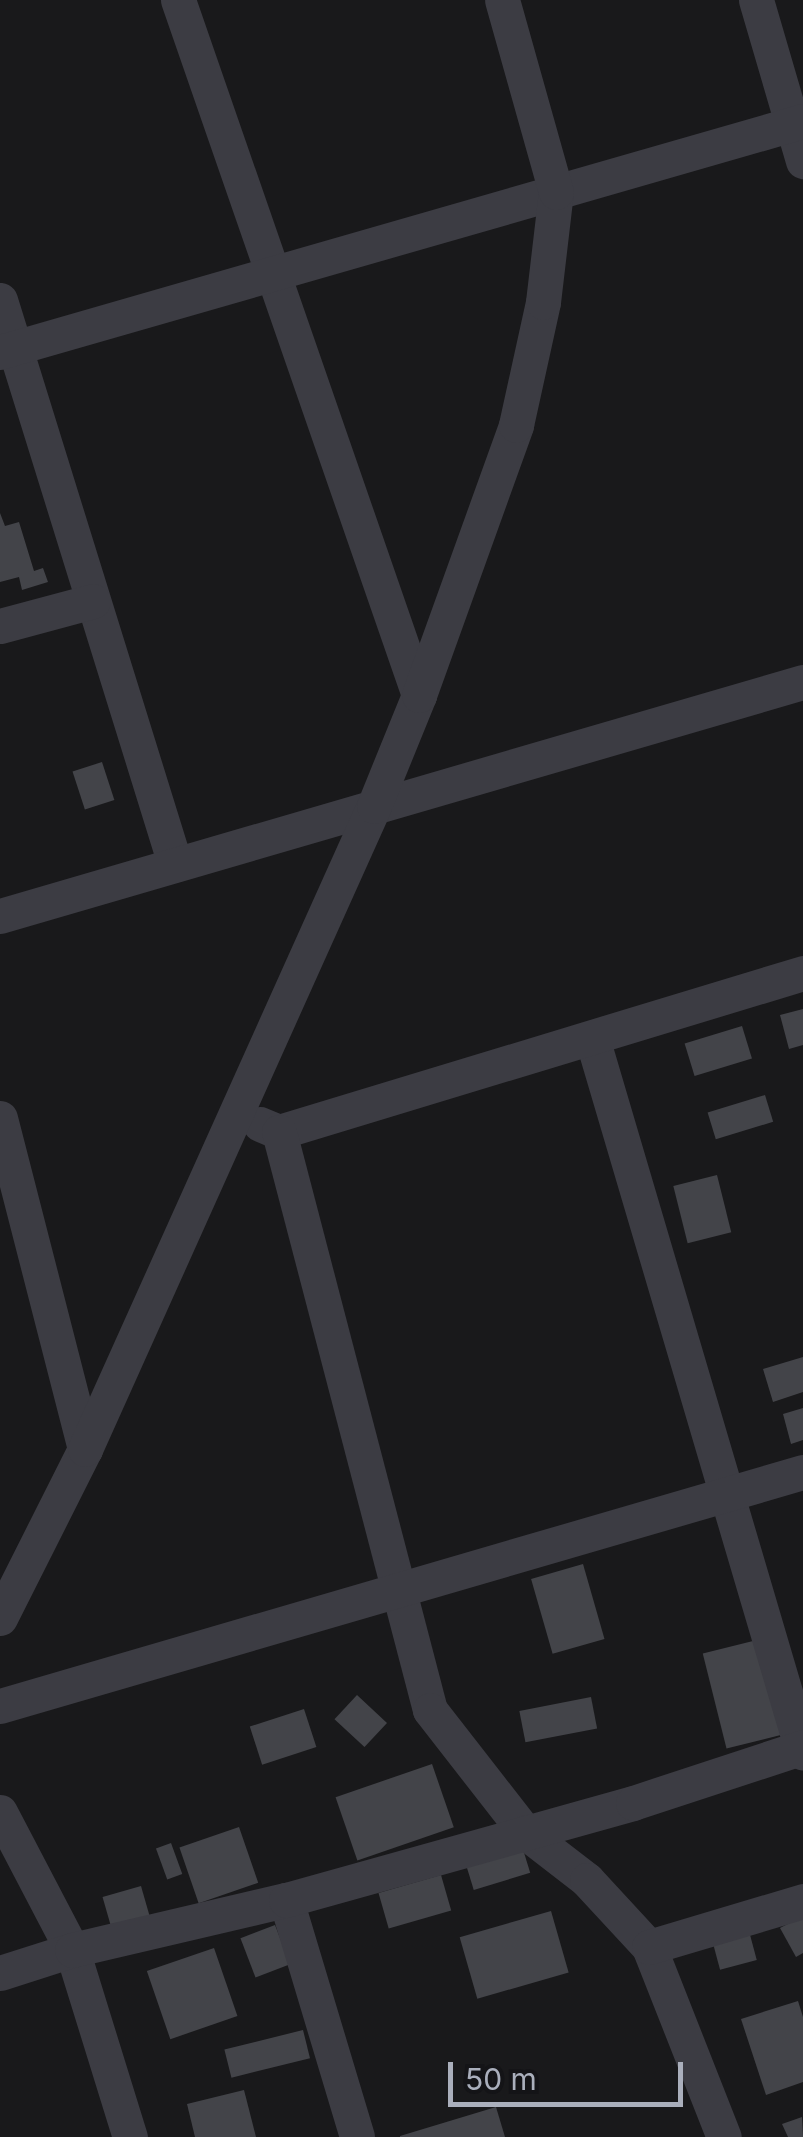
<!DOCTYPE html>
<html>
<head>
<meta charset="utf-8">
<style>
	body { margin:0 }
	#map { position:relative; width:803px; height:2137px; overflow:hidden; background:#19191b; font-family:Inter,sans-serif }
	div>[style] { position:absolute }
	.building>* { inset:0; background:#434449; transform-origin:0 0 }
	.minor>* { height:35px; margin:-17.5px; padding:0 17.5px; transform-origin:17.5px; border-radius:17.5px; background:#3c3c43 }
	span { translate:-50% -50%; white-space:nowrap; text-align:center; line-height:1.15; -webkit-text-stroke:8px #141417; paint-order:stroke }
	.scale { position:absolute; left:448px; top:2062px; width:235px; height:45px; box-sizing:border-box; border:5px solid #aaafbc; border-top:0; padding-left:12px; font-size:30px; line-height:35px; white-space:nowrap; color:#aaafbc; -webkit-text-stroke:8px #141417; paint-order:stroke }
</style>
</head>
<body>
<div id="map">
	<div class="building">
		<i style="clip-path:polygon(0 513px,5px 526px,19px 522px,34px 571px,43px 568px,48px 582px,22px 590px,19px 577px,0 582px)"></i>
		<i style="left:102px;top:762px;width:40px;height:31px;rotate:72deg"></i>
		<i style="clip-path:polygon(803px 1009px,803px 1045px,789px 1049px,780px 1015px)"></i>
		<i style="left:742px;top:1026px;width:34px;height:60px;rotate:73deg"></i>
		<i style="left:765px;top:1095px;width:28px;height:60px;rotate:73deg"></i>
		<i style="left:717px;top:1175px;width:59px;height:45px;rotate:76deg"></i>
		<i style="clip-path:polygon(803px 1357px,803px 1392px,773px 1402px,763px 1369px)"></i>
		<i style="clip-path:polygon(803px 1408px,803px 1440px,791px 1444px,783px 1414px)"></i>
		<i style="left:583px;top:1564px;width:78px;height:54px;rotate:74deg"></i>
		<i style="left:761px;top:1639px;width:98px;height:60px;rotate:76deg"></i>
		<i style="left:357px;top:1695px;width:41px;height:33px;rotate:43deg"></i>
		<i style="left:591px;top:1697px;width:32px;height:73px;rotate:79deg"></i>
		<i style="left:304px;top:1709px;width:40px;height:57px;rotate:72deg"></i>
		<i style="left:432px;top:1764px;width:67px;height:102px;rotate:71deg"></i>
		<i style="left:239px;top:1827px;width:59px;height:63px;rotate:71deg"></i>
		<i style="left:171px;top:1843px;width:33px;height:16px;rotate:70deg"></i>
		<i style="left:522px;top:1846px;width:28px;height:59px;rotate:73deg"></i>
		<i style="left:441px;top:1875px;width:37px;height:65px;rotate:74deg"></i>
		<i style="left:141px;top:1886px;width:33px;height:40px;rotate:74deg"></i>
		<i style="left:551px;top:1911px;width:64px;height:95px;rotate:74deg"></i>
		<i style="clip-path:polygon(803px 1916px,803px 1953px,796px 1957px,780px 1928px)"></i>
		<i style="left:275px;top:1925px;width:42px;height:37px;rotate:69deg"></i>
		<i style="left:749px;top:1931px;width:30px;height:38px;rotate:75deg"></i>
		<i style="left:214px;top:1948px;width:72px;height:71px;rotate:71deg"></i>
		<i style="clip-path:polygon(798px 2001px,803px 2017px,803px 2082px,766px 2095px,741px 2019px)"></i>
		<i style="left:303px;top:2030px;width:29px;height:81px;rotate:76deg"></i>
		<i style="clip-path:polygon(244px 2090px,256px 2137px,195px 2137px,187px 2104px)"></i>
		<i style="clip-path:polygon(496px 2107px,505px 2137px,400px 2137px,400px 2136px)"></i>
		<i style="clip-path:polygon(802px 2117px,803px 2137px,788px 2137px,782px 2124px)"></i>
	</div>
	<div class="minor">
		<i style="left:178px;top:0;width:736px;rotate:70.88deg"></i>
		<i style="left:756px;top:0;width:168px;rotate:73.7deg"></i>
		<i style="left:0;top:300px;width:591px;rotate:72.76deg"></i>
		<i style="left:0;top:352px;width:836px;rotate:-16.05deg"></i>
		<i style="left:0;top:626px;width:96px;rotate:-15deg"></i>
		<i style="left:0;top:916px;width:836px;rotate:-16.25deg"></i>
		<i style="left:592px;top:1038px;width:745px;rotate:73.56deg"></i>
		<i style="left:0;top:1118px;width:342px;rotate:75.6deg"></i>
		<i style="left:260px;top:1124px;width:21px;rotate:23deg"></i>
		<i style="left:279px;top:1132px;width:548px;rotate:-16.88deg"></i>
		<i style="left:279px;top:1132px;width:597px;rotate:75.36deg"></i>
		<i style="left:430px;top:1710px;width:155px;rotate:52.1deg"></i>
		<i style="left:525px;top:1832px;width:78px;rotate:37.7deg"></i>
		<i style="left:587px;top:1880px;width:91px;rotate:47.2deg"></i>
		<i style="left:649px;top:1947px;width:204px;rotate:68.5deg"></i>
		<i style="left:0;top:1618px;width:189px;rotate:-63.3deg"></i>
		<i style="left:85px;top:1449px;width:705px;rotate:-65.8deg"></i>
		<i style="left:374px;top:806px;width:120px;rotate:-67.9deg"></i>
		<i style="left:419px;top:695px;width:287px;rotate:-70.2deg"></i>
		<i style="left:516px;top:425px;width:126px;rotate:-77.6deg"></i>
		<i style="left:543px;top:302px;width:111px;rotate:-83.3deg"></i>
		<i style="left:556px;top:192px;width:199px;rotate:-105.7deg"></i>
		<i style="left:0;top:1706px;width:836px;rotate:-16.25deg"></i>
		<i style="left:0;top:1812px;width:156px;rotate:62.4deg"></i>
		<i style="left:72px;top:1950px;width:196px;rotate:72.8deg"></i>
		<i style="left:286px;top:1900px;width:247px;rotate:73.3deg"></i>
		<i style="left:649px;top:1947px;width:161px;rotate:-16.6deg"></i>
		<i style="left:0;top:1973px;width:76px;rotate:-17.7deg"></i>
		<i style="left:72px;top:1950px;width:220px;rotate:-13.2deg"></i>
		<i style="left:286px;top:1900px;width:360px;rotate:-15.6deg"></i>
		<i style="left:633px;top:1803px;width:179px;rotate:-18.2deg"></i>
	</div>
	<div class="scale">50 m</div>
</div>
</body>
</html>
